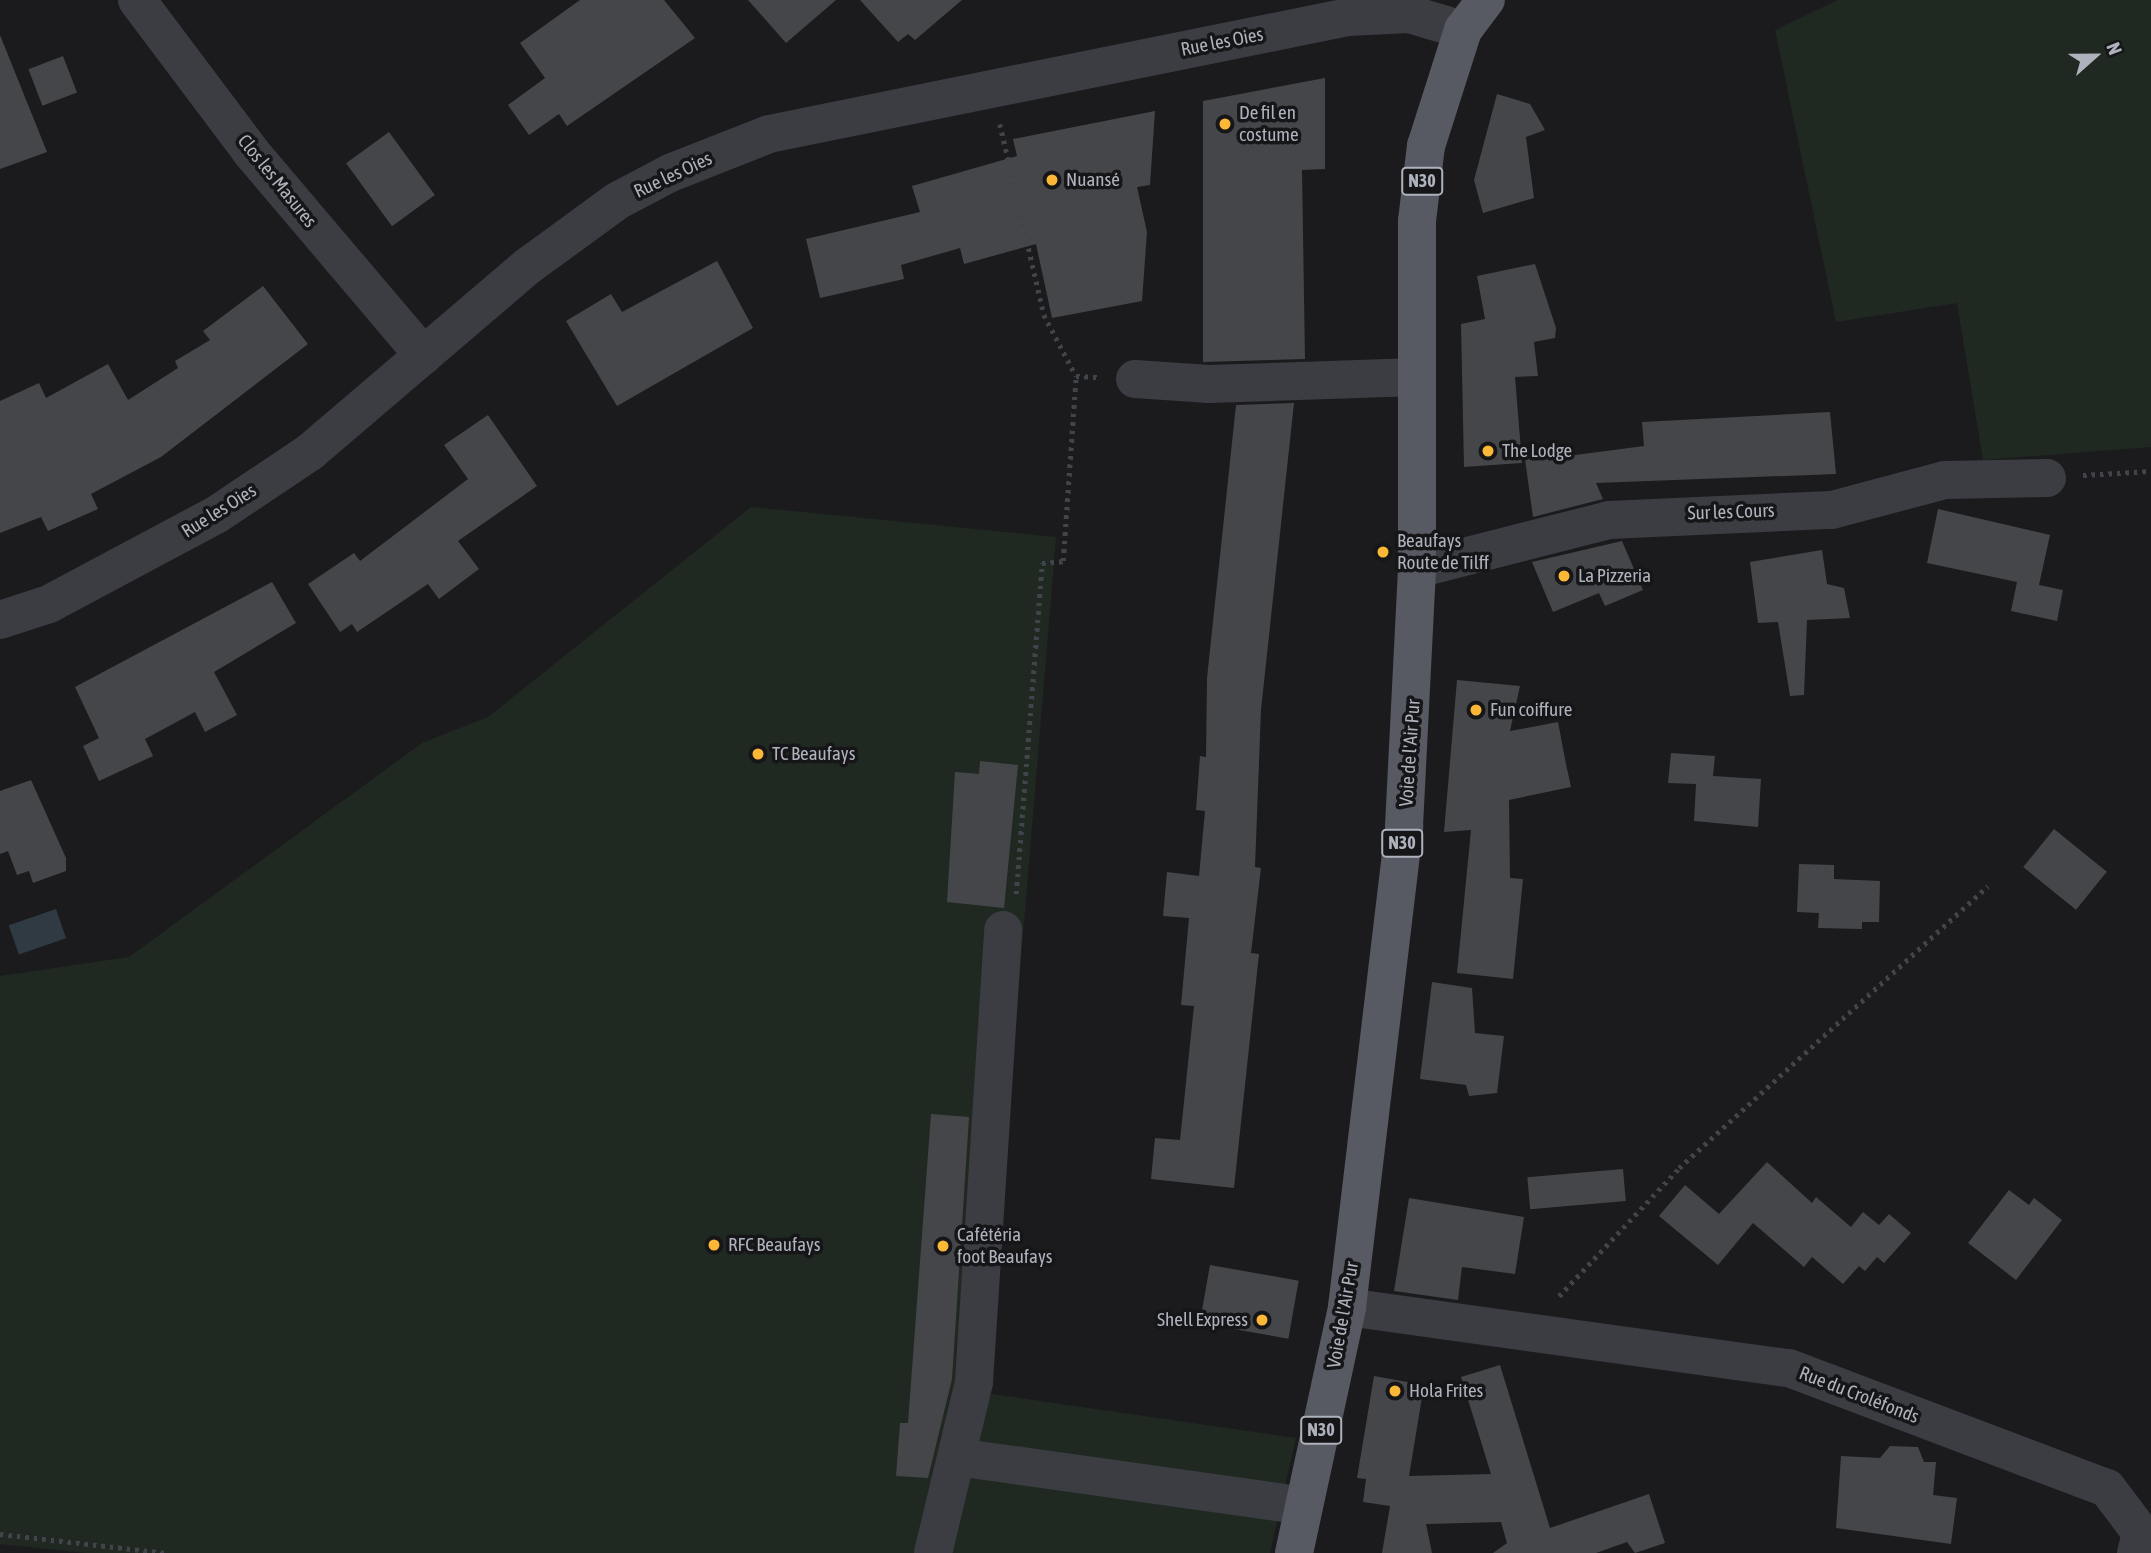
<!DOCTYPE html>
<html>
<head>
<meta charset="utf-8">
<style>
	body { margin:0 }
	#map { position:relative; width:2151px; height:1553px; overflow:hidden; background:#1b1b1d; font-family:"Asap Condensed",sans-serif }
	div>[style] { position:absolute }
	.green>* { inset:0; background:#202921 }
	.water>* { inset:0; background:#303a43; transform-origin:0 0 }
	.building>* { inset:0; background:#45464a; transform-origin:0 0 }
	.path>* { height:4.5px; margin-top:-2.25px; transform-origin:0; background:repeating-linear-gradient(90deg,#41444a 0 3.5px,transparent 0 8.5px) }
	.minor>* { height:38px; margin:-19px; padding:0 19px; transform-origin:19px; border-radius:19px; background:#3b3d43 }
	.major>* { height:38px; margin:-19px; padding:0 19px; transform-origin:19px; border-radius:19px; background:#575a62 }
	.dots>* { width:19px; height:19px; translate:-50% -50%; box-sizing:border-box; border:4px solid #161618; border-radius:50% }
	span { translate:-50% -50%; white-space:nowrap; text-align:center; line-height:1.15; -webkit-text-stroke:7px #161618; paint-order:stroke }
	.shield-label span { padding:2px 5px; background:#161618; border:2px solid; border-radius:5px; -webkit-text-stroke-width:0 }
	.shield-label { font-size:18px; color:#adb2bd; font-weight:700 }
	.street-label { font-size:19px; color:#adb2bd }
	.poi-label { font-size:19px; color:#adb2bd }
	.left { translate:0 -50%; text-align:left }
	.right { translate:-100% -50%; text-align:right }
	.north { position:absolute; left:2060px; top:21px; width:70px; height:70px; -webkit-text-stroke:5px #161618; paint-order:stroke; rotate:69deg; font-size:19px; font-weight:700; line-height:28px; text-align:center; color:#adb2bd }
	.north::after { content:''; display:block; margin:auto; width:24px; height:32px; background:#adb2bd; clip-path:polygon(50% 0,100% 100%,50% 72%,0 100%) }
</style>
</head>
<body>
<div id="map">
	<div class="green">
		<i style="clip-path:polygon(1838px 0,2151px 0,2151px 447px,1983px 460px,1957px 303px,1836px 322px,1775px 30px)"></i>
		<i style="clip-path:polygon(751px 507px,1056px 537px,985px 1393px,1296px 1438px,1270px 1553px,86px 1553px,0 1544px,0 976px,129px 957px,422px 743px,488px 717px)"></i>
	</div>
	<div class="water">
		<i style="left:56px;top:909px;width:31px;height:50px;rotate:71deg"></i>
	</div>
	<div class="building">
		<i style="clip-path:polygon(580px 0,664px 0,695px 38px,567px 126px,559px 114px,529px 135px,508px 105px,545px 78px,520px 43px)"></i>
		<i style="clip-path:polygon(748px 0,836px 0,786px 43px)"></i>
		<i style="clip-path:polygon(860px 0,962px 0,915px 40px,908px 34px,898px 42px)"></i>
		<i style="clip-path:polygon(0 35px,47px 152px,0 169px)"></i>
		<i style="left:63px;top:56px;width:39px;height:37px;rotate:69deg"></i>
		<i style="clip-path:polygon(1325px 78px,1325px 169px,1302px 170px,1305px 359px,1203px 362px,1203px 101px)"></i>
		<i style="clip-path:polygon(1497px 94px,1530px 104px,1545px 130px,1526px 137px,1534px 198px,1483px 213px,1474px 180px)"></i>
		<i style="clip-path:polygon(1155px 111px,1150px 185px,1137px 187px,1147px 232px,1142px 301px,1052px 318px,1036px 244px,964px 264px,960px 248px,901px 265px,904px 279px,820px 298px,806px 239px,920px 212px,912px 186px,1017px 156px,1013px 139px)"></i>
		<i style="left:389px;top:132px;width:78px;height:53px;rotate:54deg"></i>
		<i style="clip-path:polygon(717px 261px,753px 328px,617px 406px,566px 321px,611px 294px,622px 312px)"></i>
		<i style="clip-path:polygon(1535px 264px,1556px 328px,1555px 338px,1534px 342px,1538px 376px,1515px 377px,1522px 463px,1464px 467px,1461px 324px,1485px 319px,1477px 276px)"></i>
		<i style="clip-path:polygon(263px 286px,308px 344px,161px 457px,91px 494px,98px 509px,48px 531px,41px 517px,0 533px,0 401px,39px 383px,46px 398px,108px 364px,128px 400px,178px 368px,175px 361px,210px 340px,203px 331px)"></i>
		<i style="clip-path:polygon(1294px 403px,1261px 710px,1255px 867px,1261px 868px,1251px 953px,1259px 954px,1234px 1188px,1151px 1179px,1155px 1138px,1180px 1140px,1194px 1006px,1181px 1005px,1189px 918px,1163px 916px,1167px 872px,1199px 876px,1205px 811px,1196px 810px,1200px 756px,1206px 757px,1207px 678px,1236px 405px)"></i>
		<i style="clip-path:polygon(1830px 412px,1836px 474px,1596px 483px,1603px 499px,1533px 517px,1524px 452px,1567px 448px,1568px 456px,1644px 446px,1642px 422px)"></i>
		<i style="clip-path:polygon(488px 415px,537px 486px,458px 541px,479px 569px,439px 599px,428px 584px,357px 632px,352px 624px,340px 632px,308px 584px,354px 553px,360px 561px,468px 479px,444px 445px)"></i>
		<i style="clip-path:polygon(1938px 509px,2050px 535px,2039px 585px,2063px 590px,2057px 621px,2011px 611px,2017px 582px,1927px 563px)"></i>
		<i style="clip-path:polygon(1622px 541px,1643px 590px,1605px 606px,1599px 593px,1553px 612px,1532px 562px)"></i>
		<i style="clip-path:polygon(1822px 550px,1827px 584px,1844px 588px,1850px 618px,1807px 620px,1804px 695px,1790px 696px,1778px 622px,1758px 623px,1750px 562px)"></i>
		<i style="clip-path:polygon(272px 582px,296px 623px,214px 672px,237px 715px,205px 732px,195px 712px,145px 739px,153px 756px,99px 781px,83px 746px,99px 738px,75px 687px)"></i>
		<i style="clip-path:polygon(1457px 680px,1520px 686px,1510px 731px,1558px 722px,1566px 764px,1571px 787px,1509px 800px,1510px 878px,1523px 879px,1513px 979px,1457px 973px,1471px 830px,1444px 832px)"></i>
		<i style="clip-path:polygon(1671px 753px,1715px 756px,1713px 776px,1761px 779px,1758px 827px,1694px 821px,1696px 784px,1668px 783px)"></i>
		<i style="clip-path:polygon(980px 761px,1018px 765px,1004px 908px,947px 902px,955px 772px,979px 774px)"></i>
		<i style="clip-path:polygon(31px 780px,66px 858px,66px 871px,33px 883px,29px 871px,17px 875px,8px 851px,0 854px,0 791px)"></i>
		<i style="left:2054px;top:829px;width:68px;height:49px;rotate:39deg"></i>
		<i style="clip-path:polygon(1799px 864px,1834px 865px,1834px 879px,1880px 881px,1879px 922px,1862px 922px,1862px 929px,1818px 928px,1819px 913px,1797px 912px)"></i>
		<i style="clip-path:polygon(1432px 982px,1472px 988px,1475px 1033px,1504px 1036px,1497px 1093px,1469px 1096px,1466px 1085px,1420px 1079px)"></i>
		<i style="clip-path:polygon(931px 1114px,969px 1117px,952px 1379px,928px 1478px,896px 1476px,900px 1423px,908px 1423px)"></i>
		<i style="clip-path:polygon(1767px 1162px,1812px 1203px,1816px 1197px,1851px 1227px,1863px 1212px,1879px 1225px,1889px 1214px,1911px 1233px,1884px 1263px,1877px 1257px,1865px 1271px,1859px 1266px,1843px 1284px,1812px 1257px,1804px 1267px,1753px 1223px,1718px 1265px,1659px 1216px,1685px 1185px,1719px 1214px)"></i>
		<i style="left:1623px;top:1169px;width:32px;height:96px;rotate:85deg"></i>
		<i style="clip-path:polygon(2009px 1190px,2029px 1205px,2034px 1198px,2062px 1220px,2016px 1280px,1968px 1243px)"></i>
		<i style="clip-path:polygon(1409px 1198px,1524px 1217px,1515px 1274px,1462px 1267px,1458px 1300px,1394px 1291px)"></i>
		<i style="left:1210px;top:1265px;width:90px;height:59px;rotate:10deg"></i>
		<i style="clip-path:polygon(1500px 1365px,1550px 1528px,1649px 1494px,1665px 1543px,1635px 1553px,1627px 1542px,1596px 1553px,1493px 1553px,1507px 1543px,1501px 1522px,1426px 1524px,1432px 1553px,1382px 1553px,1390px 1506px,1363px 1502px,1366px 1479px,1357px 1478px,1374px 1376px,1424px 1385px,1409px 1476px,1491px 1474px,1461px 1377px)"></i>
		<i style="clip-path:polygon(1890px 1446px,1918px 1447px,1924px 1462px,1936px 1462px,1933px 1495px,1957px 1498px,1951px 1544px,1836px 1528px,1841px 1456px,1880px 1458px)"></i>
	</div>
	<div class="path">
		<i style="left:1000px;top:124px;width:196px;rotate:77deg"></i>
		<i style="left:1044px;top:315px;width:69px;rotate:62.3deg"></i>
		<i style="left:2083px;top:475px;width:68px;rotate:-3.4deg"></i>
		<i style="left:1016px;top:894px;width:332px;rotate:-85.5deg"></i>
		<i style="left:1042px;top:563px;width:21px;rotate:-5deg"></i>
		<i style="left:1063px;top:561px;width:185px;rotate:-86deg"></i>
		<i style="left:1076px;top:376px;width:21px;rotate:3deg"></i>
		<i style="left:1559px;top:1296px;width:175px;rotate:-46.8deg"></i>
		<i style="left:1679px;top:1168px;width:418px;rotate:-42.4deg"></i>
		<i style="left:0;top:1534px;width:167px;rotate:6.5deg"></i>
	</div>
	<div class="minor">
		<i style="left:137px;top:0;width:190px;rotate:53.1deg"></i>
		<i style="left:251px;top:152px;width:267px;rotate:49.7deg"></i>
		<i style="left:1135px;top:379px;width:74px;rotate:3.9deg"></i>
		<i style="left:1209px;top:384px;width:208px;rotate:-1.9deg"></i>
		<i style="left:1417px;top:569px;width:198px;rotate:-14.3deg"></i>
		<i style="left:1609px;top:520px;width:223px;rotate:-2.6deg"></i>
		<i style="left:1832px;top:510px;width:117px;rotate:-14.9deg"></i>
		<i style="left:1945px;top:480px;width:102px;rotate:-1.1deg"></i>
		<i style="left:0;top:620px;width:52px;rotate:-18.1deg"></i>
		<i style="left:49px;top:604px;width:189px;rotate:-28.1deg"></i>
		<i style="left:216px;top:515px;width:113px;rotate:-33.8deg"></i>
		<i style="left:310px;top:452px;width:287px;rotate:-40.5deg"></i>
		<i style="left:528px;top:266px;width:110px;rotate:-36.1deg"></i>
		<i style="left:617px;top:201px;width:60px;rotate:-27.8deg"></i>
		<i style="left:670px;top:173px;width:106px;rotate:-21.5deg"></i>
		<i style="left:769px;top:134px;width:591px;rotate:-11.42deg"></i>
		<i style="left:1348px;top:17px;width:61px;rotate:-2.8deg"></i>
		<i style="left:1409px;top:14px;width:56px;rotate:16.5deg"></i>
		<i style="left:1347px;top:1307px;width:446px;rotate:7.9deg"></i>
		<i style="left:1789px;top:1368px;width:340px;rotate:20.7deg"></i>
		<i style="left:2107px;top:1488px;width:56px;rotate:52.9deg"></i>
		<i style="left:2141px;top:1533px;width:21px;rotate:104deg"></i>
		<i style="left:957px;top:1457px;width:350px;rotate:8deg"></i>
		<i style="left:933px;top:1553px;width:176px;rotate:-76.5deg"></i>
		<i style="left:974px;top:1382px;width:453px;rotate:-86.3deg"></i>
	</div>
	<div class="major">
		<i style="left:1294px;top:1553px;width:252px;rotate:-77.8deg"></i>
		<i style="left:1347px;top:1307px;width:484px;rotate:-83.2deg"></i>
		<i style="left:1404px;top:826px;width:257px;rotate:-87.1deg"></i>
		<i style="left:1417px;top:569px;width:348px;rotate:-90deg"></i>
		<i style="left:1417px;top:221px;width:76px;rotate:-83.2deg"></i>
		<i style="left:1426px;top:146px;width:122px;rotate:-72.3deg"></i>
		<i style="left:1463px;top:30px;width:38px;rotate:-53deg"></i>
	</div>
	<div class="dots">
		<i style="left:1225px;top:124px;background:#fab836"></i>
		<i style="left:1052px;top:180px;background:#fab836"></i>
		<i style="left:1488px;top:451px;background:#fab836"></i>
		<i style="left:1383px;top:552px;background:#fab836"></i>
		<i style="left:1564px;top:576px;background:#fab836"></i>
		<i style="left:1476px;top:710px;background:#fab836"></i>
		<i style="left:758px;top:754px;background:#fab836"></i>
		<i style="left:714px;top:1245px;background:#fab836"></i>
		<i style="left:943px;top:1246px;background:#fab836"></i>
		<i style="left:1262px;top:1320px;background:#fab836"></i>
		<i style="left:1395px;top:1391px;background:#fab836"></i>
	</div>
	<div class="shield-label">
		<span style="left:1422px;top:181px">N30</span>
		<span style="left:1402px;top:843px">N30</span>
		<span style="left:1321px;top:1430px">N30</span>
	</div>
	<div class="street-label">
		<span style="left:1222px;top:42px;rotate:-11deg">Rue les Oies</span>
		<span style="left:673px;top:175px;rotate:-25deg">Rue les Oies</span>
		<span style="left:277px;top:181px;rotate:51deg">Clos les Masures</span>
		<span style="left:219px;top:511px;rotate:-32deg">Rue les Oies</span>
		<span style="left:1731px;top:512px;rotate:-2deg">Sur les Cours</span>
		<span style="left:1410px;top:753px;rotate:-86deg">Voie de l'Air Pur</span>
		<span style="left:1343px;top:1315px;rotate:-80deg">Voie de l'Air Pur</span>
		<span style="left:1859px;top:1395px;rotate:21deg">Rue du Croléfonds</span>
	</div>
	<div class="poi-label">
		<span class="left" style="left:1239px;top:124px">De fil en<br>costume</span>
		<span class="left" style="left:1066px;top:180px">Nuansé</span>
		<span class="left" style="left:1502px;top:451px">The Lodge</span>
		<span class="left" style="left:1397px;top:552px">Beaufays<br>Route de Tilff</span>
		<span class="left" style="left:1578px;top:576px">La Pizzeria</span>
		<span class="left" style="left:1490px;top:710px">Fun coiffure</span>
		<span class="left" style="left:772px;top:754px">TC Beaufays</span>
		<span class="left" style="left:957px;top:1246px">Cafétéria<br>foot Beaufays</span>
		<span class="left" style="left:728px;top:1245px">RFC Beaufays</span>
		<span class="right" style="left:1248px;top:1320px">Shell Express</span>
		<span class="left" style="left:1409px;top:1391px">Hola Frites</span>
	</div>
	<div class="north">N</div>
</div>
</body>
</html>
